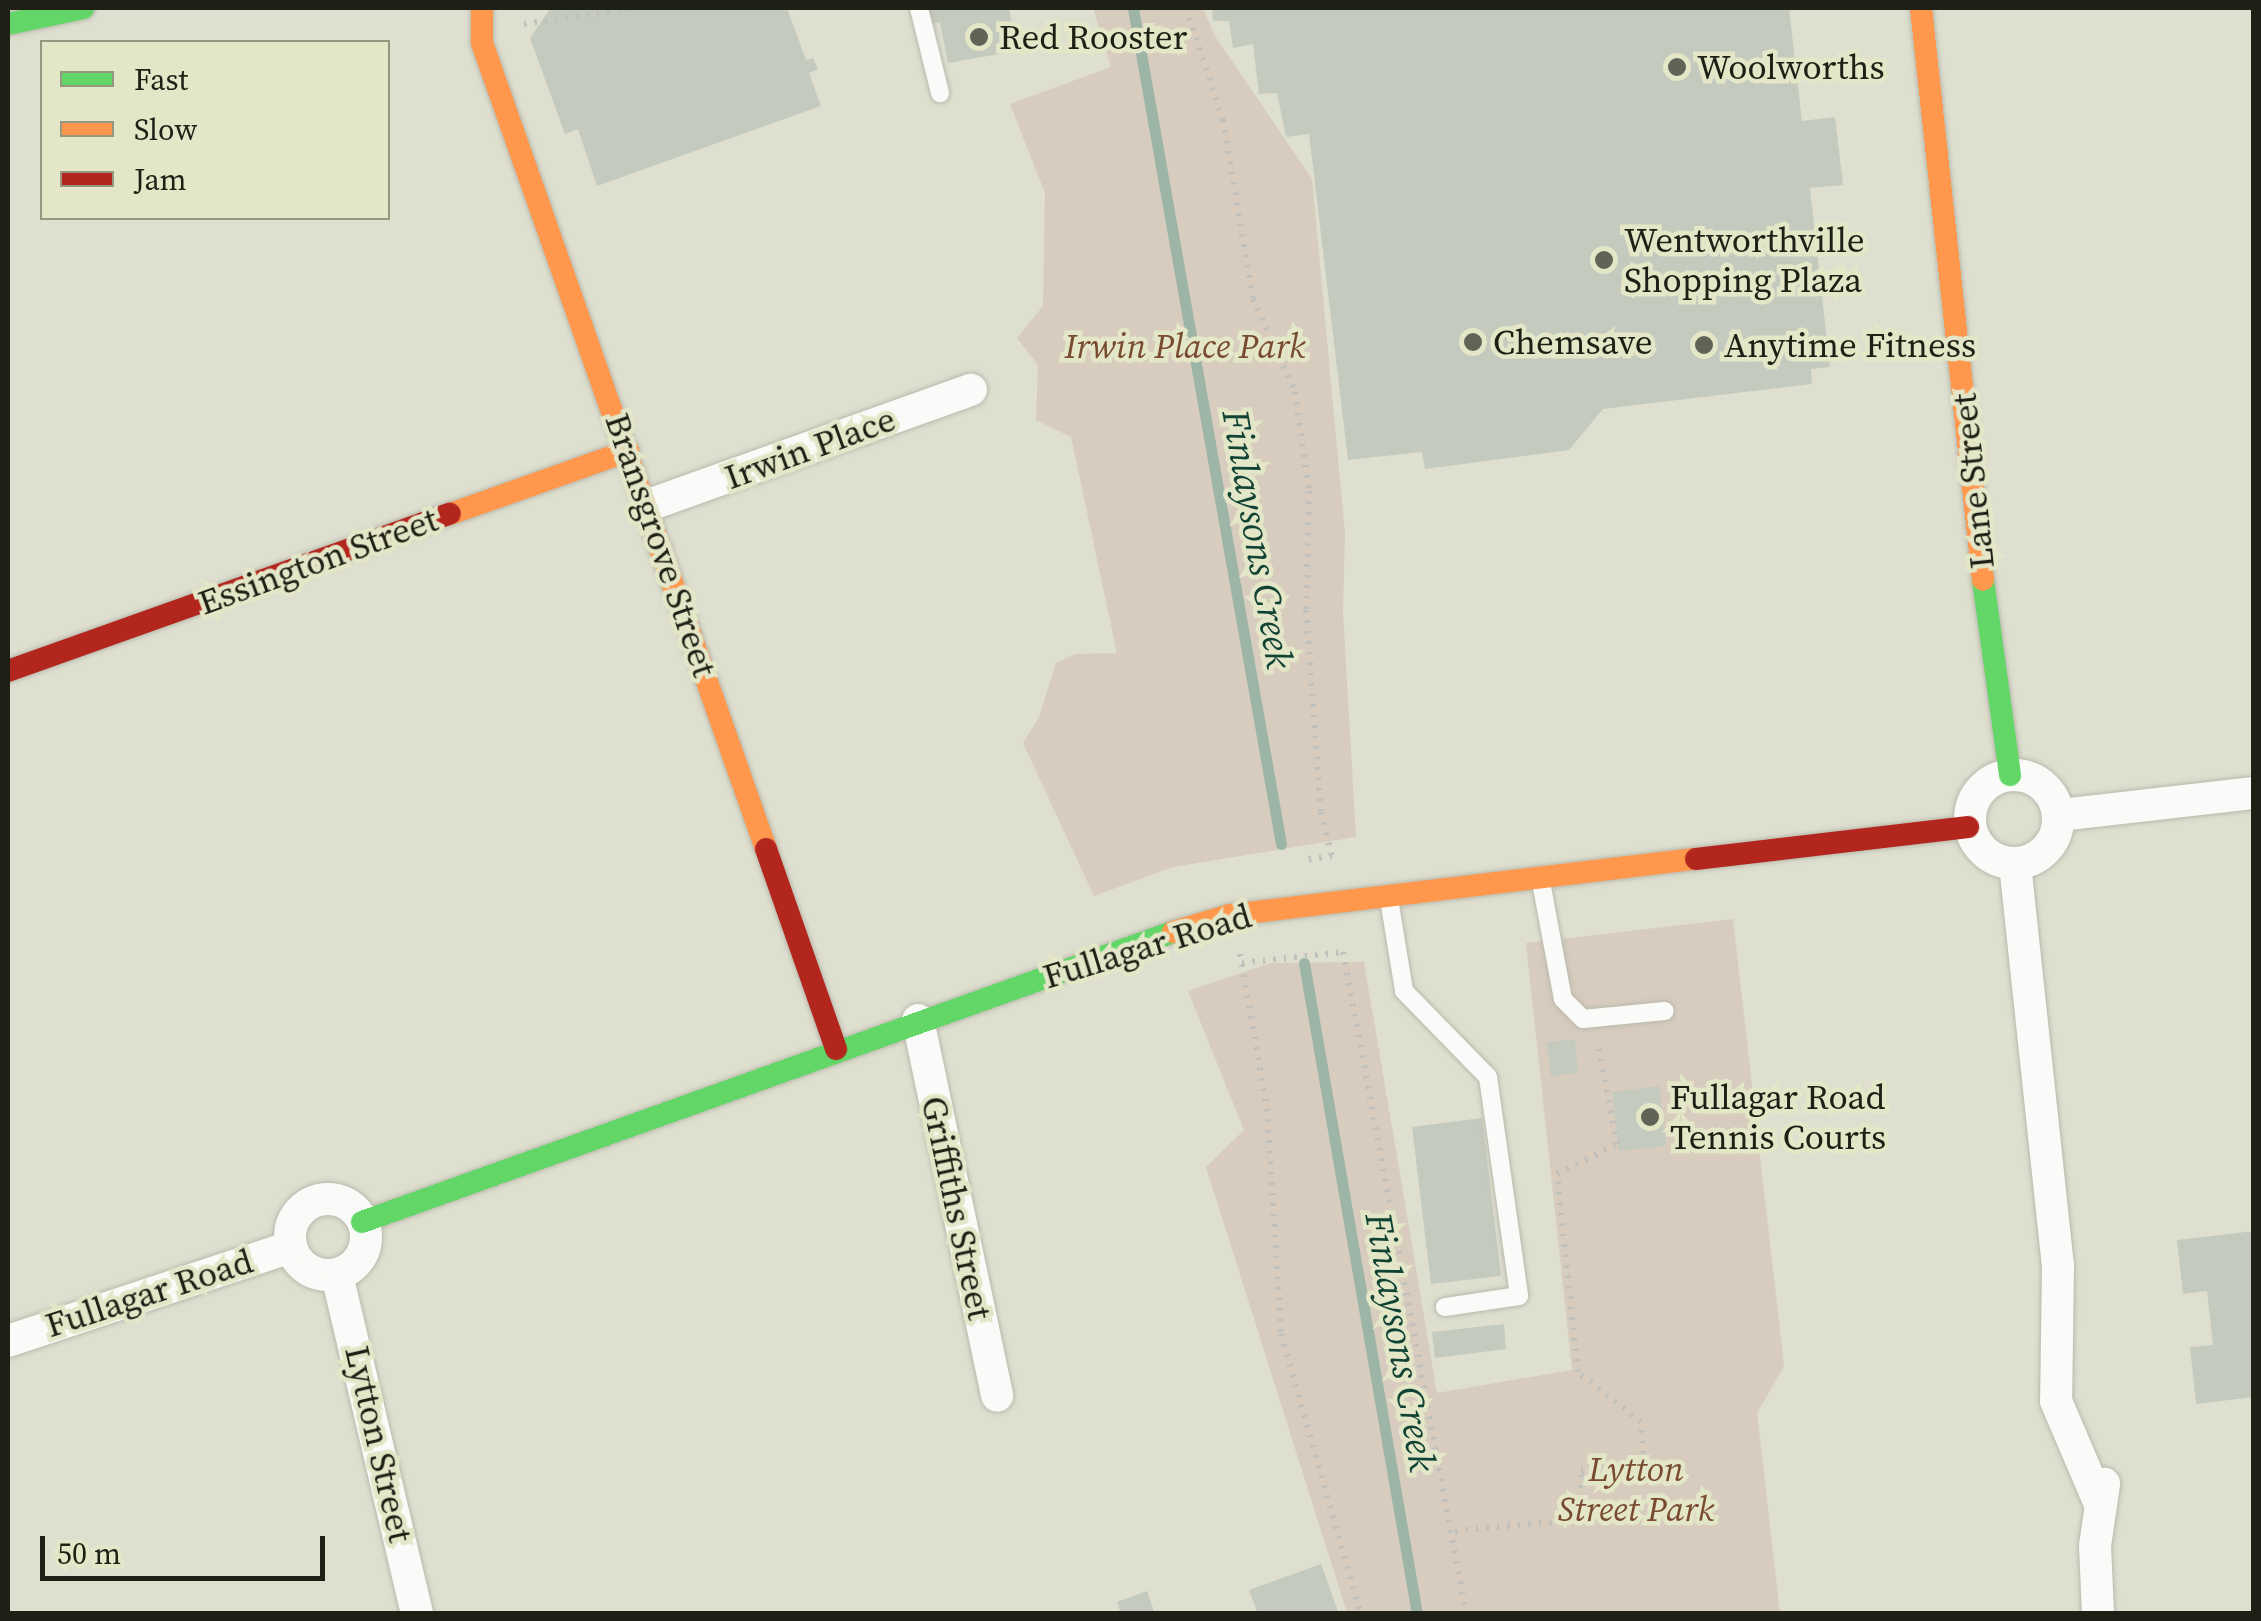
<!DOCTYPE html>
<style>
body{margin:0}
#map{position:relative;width:2261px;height:1621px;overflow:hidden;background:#dedfcf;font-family:"Source Serif 4",serif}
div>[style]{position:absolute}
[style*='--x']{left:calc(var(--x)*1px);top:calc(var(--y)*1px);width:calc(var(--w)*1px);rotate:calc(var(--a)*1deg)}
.green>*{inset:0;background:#d7ccbe}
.stream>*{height:11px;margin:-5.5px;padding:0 5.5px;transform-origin:5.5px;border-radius:5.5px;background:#9cb5a7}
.building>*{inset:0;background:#c5cabe}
.path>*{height:6px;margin-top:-3px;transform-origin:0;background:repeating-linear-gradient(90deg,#c0c0bc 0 2.5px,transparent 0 10.5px)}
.roads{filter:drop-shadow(0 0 2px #b9baad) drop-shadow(0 0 2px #b9baad)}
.lane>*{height:18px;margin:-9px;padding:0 9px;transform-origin:9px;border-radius:9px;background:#fafaf8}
.street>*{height:32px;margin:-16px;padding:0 16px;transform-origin:16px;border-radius:16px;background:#fafaf8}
.street>.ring{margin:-16px;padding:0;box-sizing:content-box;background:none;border:32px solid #fafaf8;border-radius:50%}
.fast>*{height:22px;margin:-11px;padding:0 11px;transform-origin:11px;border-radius:11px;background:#63d668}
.slow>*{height:22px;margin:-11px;padding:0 11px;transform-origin:11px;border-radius:11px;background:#ff974d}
.jam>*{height:22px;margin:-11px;padding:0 11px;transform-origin:11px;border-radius:11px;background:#b3261e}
.dots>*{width:28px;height:28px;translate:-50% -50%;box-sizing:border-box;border:5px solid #e4e6c8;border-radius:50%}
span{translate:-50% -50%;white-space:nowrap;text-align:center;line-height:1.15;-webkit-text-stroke:9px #e4e6c8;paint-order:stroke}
.poi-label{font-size:35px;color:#1f2015}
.left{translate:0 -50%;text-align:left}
.park-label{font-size:35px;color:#784b30;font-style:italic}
.street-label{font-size:35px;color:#1f2015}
.water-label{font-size:38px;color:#114335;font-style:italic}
.frame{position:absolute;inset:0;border:10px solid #1f2015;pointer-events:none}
.legend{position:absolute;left:40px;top:40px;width:350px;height:180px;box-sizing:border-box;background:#e4e6c8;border:2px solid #959780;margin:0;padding:12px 18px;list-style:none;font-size:30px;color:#1f2015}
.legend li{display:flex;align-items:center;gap:20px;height:50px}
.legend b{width:50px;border:2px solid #959780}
.scale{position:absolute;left:40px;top:1536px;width:285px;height:45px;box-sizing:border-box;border:5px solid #1f2015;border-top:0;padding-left:12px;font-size:30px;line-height:35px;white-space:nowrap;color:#1f2015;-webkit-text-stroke:8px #e4e6c8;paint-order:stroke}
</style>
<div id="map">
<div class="green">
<i style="clip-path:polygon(1093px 8px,1203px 8px,1215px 36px,1312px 179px,1345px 533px,1343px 612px,1356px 837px,1173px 867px,1094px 896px,1023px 743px,1039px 717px,1056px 663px,1076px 654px,1117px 653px,1071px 437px,1036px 420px,1038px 365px,1017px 338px,1043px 306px,1045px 193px,1010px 104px,1111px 67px)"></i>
<i style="clip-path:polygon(1733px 919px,1784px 1366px,1757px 1413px,1780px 1613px,1347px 1613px,1206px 1167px,1244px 1130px,1188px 991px,1271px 963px,1364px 962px,1437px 1393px,1572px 1370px,1526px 943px)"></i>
</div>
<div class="stream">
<i style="--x:1133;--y:8;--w:849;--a:79.96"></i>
<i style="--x:1304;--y:963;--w:661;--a:80.15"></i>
</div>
<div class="building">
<i style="clip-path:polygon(560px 8px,787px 8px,806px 60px,813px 58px,818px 69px,809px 73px,821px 106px,597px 186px,578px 129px,565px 134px,530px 38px,550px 9px)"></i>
<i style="clip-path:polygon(912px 8px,1009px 8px,1017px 51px,948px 63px,940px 22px,915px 27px)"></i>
<i style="clip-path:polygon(1212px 8px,1789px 8px,1802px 121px,1835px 117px,1843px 185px,1810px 188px,1830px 367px,1811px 369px,1812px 384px,1603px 409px,1569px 450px,1425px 469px,1422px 452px,1348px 460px,1309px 134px,1286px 137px,1277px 93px,1259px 94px,1253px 44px,1233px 48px,1229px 21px,1213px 21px)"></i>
<i style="clip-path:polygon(1575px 1039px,1578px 1073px,1551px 1076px,1547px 1042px)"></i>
<i style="clip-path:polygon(1659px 1086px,1666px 1146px,1619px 1151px,1612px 1092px)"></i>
<i style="clip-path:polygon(1482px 1118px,1501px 1276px,1431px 1284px,1412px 1127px)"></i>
<i style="clip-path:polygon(2254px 1231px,2254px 1397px,2196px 1404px,2190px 1347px,2213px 1345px,2207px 1291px,2183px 1294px,2177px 1240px)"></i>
<i style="clip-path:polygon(1504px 1324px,1506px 1349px,1435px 1358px,1432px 1332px)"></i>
<i style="clip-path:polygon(1321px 1564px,1339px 1614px,1258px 1614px,1249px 1590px)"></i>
<i style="clip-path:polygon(1147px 1591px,1155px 1614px,1121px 1614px,1117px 1602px)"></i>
</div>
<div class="path">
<i style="--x:1186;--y:8;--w:118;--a:71.7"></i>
<i style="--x:1223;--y:120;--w:181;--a:80.5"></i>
<i style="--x:1253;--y:299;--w:102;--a:65.7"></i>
<i style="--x:1295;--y:392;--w:100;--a:82"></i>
<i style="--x:1309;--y:491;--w:119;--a:91.4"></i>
<i style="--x:1306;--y:610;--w:203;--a:85.8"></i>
<i style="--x:1321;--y:812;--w:45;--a:76"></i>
<i style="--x:1332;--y:856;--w:29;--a:172"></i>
<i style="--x:524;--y:24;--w:114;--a:-8.1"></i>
<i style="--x:1240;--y:954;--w:157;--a:80.1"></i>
<i style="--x:1267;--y:1109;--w:225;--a:86.4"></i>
<i style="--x:1281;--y:1334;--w:291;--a:74.1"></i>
<i style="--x:1242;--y:963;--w:102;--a:-6.2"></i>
<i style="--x:1343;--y:952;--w:673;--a:79.47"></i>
<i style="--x:1455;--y:1531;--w:129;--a:-5.4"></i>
<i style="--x:1583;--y:1519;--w:48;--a:-92.4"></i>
<i style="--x:1581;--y:1471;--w:63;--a:-6.3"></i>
<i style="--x:1644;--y:1464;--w:42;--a:-94.1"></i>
<i style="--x:1641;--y:1422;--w:80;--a:-141.6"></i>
<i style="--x:1578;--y:1372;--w:199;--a:-96.1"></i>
<i style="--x:1557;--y:1174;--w:67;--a:-26.6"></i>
<i style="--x:1617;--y:1144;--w:102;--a:-100.8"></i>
</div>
<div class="roads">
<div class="lane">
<i style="--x:919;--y:8;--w:88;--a:76.1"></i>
<i style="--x:1541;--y:882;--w:119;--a:79.4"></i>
<i style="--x:1563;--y:999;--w:28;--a:45"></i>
<i style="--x:1583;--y:1019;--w:82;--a:-5.6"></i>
<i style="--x:1389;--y:899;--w:93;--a:80.7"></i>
<i style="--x:1404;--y:991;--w:120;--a:45.7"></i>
<i style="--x:1488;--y:1077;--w:221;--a:81.9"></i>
<i style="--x:1519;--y:1296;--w:75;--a:171.5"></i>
</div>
<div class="street">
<i style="--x:649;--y:505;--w:342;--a:-19.7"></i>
<i class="ring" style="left:1970px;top:775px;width:56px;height:56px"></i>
<i style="--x:2060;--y:815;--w:195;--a:-6.5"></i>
<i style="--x:2015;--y:864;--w:404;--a:83.9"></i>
<i style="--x:2058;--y:1266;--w:135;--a:90.8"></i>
<i style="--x:2056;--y:1401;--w:110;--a:66.9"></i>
<i style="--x:918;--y:1020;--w:384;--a:78.1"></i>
<i class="ring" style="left:290px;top:1199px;width:44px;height:44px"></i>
<i style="--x:337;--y:1275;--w:348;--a:76.7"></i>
<i style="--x:8;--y:1341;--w:297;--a:-18.4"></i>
<i style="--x:2098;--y:1614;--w:68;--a:-92.5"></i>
<i style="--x:2095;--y:1546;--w:63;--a:-81.7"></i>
</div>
<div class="fast">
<i style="--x:8;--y:24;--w:77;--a:-12"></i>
<i style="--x:1983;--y:580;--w:197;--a:82.1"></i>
<i style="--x:362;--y:1222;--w:861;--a:-19.68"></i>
</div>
<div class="slow">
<i style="--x:482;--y:8;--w:35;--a:90"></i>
<i style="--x:1921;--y:8;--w:575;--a:83.81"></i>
<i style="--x:482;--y:43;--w:855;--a:70.59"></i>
<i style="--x:450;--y:514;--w:189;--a:-19.5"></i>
<i style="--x:1173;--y:932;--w:59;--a:-16.6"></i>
<i style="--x:1230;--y:915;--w:469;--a:-6.9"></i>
</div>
<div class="jam">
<i style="--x:8;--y:671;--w:469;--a:-19.6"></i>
<i style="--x:766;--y:849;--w:212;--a:70.7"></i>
<i style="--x:1696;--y:859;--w:274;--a:-6.7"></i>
</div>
</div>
<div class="dots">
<i style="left:979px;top:37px;background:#626356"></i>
<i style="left:1677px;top:67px;background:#626356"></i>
<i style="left:1604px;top:260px;background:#626356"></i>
<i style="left:1473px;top:342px;background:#626356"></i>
<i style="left:1704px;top:345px;background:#626356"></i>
<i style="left:1650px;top:1117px;background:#626356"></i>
</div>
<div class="poi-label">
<span class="left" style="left:999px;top:37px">Red Rooster</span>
<span class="left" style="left:1697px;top:67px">Woolworths</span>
<span class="left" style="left:1624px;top:260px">Wentworthville<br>Shopping Plaza</span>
<span class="left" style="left:1493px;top:342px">Chemsave</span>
<span class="left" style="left:1724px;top:345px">Anytime Fitness</span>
<span class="left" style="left:1670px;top:1117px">Fullagar Road<br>Tennis Courts</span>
</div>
<div class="park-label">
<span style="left:1185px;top:346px">Irwin Place Park</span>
<span style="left:1636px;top:1489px">Lytton<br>Street Park</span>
</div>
<div class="street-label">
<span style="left:810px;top:448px;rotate:-20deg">Irwin Place</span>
<span style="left:1973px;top:481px;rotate:-96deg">Lane Street</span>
<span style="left:661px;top:545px;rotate:71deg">Bransgrove Street</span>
<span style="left:318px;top:561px;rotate:-20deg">Essington Street</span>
<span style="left:1147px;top:946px;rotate:-17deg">Fullagar Road</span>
<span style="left:957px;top:1208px;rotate:78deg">Griffiths Street</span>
<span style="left:149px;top:1293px;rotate:-18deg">Fullagar Road</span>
<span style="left:379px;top:1444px;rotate:77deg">Lytton Street</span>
</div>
<div class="water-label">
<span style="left:1257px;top:539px;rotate:80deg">Finlaysons Creek</span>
<span style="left:1400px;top:1342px;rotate:80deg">Finlaysons Creek</span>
</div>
<div class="frame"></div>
<ul class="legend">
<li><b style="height:12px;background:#63d668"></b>Fast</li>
<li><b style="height:12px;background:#ff974d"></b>Slow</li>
<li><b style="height:12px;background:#b3261e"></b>Jam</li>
</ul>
<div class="scale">50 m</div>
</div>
